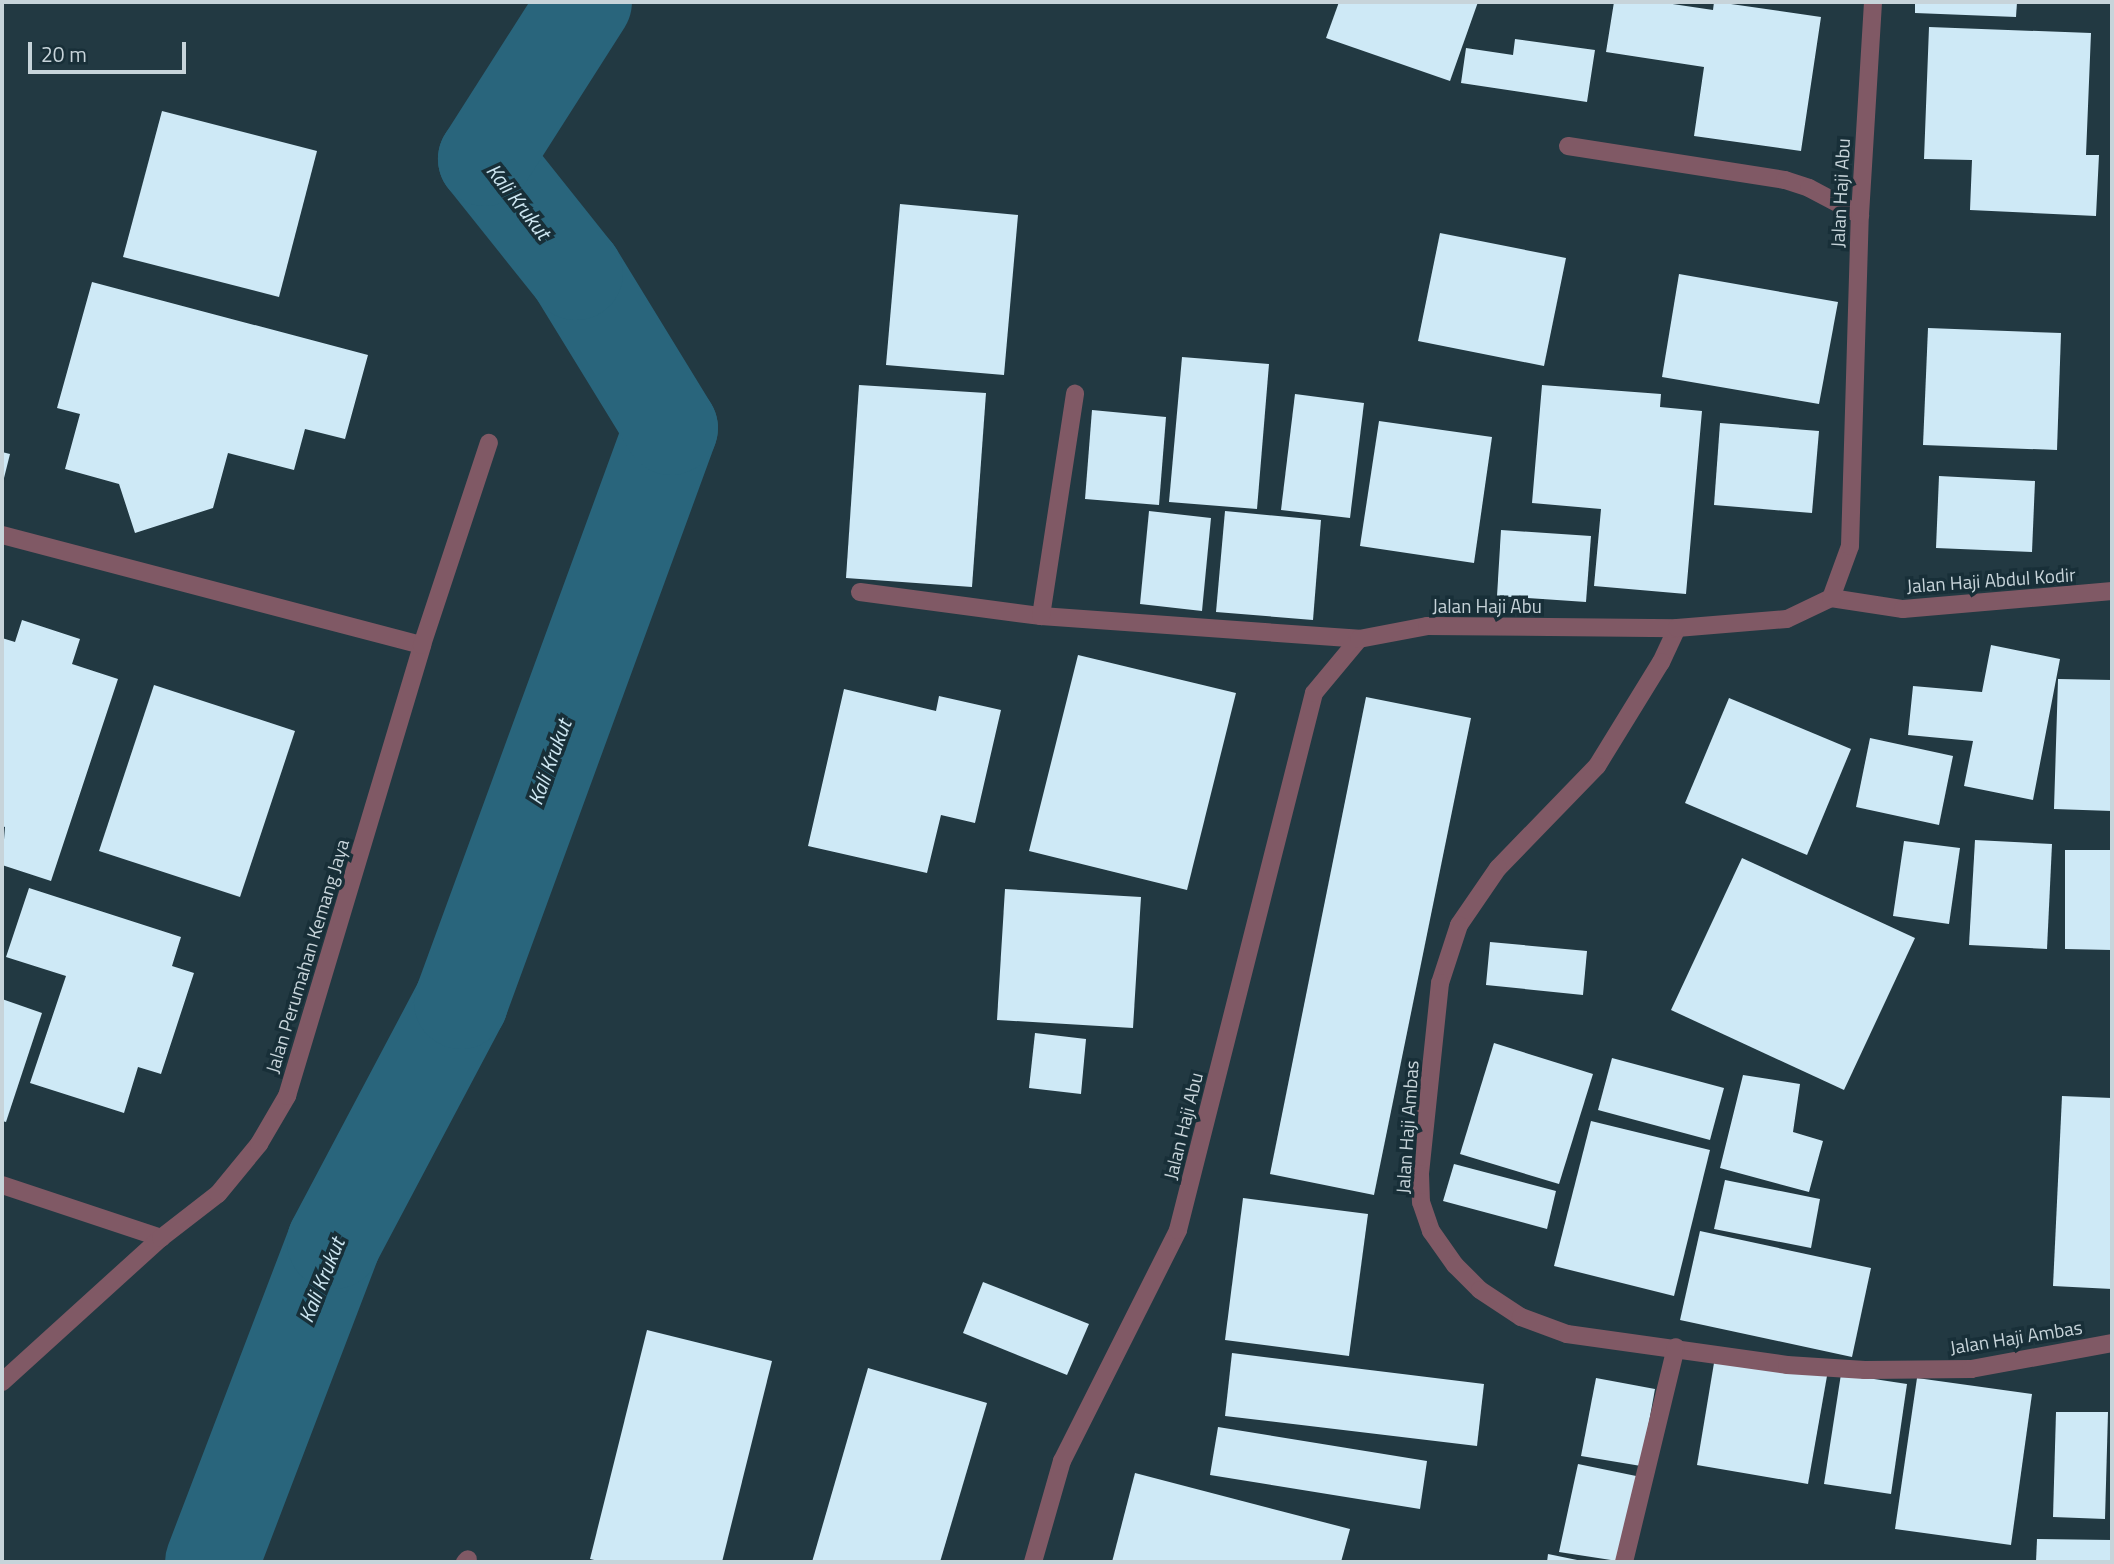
<!DOCTYPE html>
<style>
body{margin:0}
#map{position:relative;width:2114px;height:1564px;overflow:hidden;background:#223942;font-family:"Titillium Web",sans-serif}
div>[style]{position:absolute}
[style*='--x']{left:calc(var(--x)*1px);top:calc(var(--y)*1px);width:calc(var(--w)*1px);rotate:calc(var(--a)*1deg)}
.river>*{height:94px;margin:-47px;padding:0 47px;transform-origin:47px;border-radius:47px;background:#29657c}
.building>*{inset:0;background:#cee9f6}
.lane>*{height:18px;margin:-9px;padding:0 9px;transform-origin:9px;border-radius:9px;background:#805965}
.street>*{height:18px;margin:-9px;padding:0 9px;transform-origin:9px;border-radius:9px;background:#805965}
span{translate:-50% -50%;white-space:nowrap;text-align:center;line-height:1.15;-webkit-text-stroke:7px #182f38;paint-order:stroke}
.street-label{font-size:19px;color:#c7d4da}
.water-label{font-size:21px;color:#cee7f2;font-style:italic}
.frame{position:absolute;inset:0;border:4px solid #c7d4da;pointer-events:none}
.scale{position:absolute;left:28px;top:42px;width:158px;height:32px;box-sizing:border-box;border:4px solid #c7d4da;border-top:0;padding-left:9px;font-size:21px;line-height:24px;white-space:nowrap;color:#c7d4da;-webkit-text-stroke:5px #182f38;paint-order:stroke}
</style>
<div id="map">
<div class="river">
<i style="--x:212;--y:1562;--w:342;--a:-69.1"></i>
<i style="--x:334;--y:1242;--w:272;--a:-62.1"></i>
<i style="--x:461;--y:1002;--w:611;--a:-69.9"></i>
<i style="--x:671;--y:428;--w:182;--a:-121.5"></i>
<i style="--x:576;--y:273;--w:146;--a:-128.6"></i>
<i style="--x:485;--y:159;--w:186;--a:-57.5"></i>
</div>
<div class="building">
<i style="clip-path:polygon(1339px 2px,1478px 2px,1450px 81px,1326px 38px)"></i>
<i style="clip-path:polygon(1614px 2px,1659px 2px,1713px 10px,1714px 2px,1717px 2px,1821px 17px,1801px 151px,1694px 136px,1704px 67px,1606px 52px)"></i>
<i style="clip-path:polygon(1915px 2px,2017px 2px,2016px 17px,1915px 13px)"></i>
<i style="clip-path:polygon(1929px 27px,2091px 33px,2086px 155px,2099px 155px,2096px 216px,1970px 210px,1972px 160px,1924px 159px)"></i>
<i style="clip-path:polygon(1515px 39px,1595px 50px,1587px 102px,1461px 83px,1466px 48px,1513px 55px)"></i>
<i style="clip-path:polygon(162px 111px,317px 151px,279px 297px,123px 257px)"></i>
<i style="clip-path:polygon(900px 204px,1018px 215px,1004px 375px,886px 365px)"></i>
<i style="clip-path:polygon(1440px 233px,1566px 258px,1544px 366px,1418px 341px)"></i>
<i style="clip-path:polygon(1679px 274px,1838px 302px,1819px 404px,1662px 377px)"></i>
<i style="clip-path:polygon(92px 282px,368px 355px,345px 439px,305px 429px,294px 470px,228px 453px,213px 508px,135px 533px,119px 484px,65px 469px,80px 414px,57px 408px)"></i>
<i style="clip-path:polygon(1928px 328px,2061px 333px,2057px 450px,1923px 445px)"></i>
<i style="clip-path:polygon(1182px 357px,1269px 364px,1257px 509px,1169px 502px)"></i>
<i style="clip-path:polygon(859px 385px,986px 393px,972px 587px,846px 578px)"></i>
<i style="clip-path:polygon(1542px 385px,1661px 394px,1660px 407px,1702px 411px,1686px 594px,1594px 586px,1601px 509px,1532px 503px)"></i>
<i style="clip-path:polygon(1295px 394px,1364px 403px,1350px 518px,1281px 510px)"></i>
<i style="clip-path:polygon(1092px 410px,1166px 417px,1159px 505px,1085px 499px)"></i>
<i style="clip-path:polygon(1379px 421px,1492px 437px,1474px 563px,1360px 546px)"></i>
<i style="clip-path:polygon(1720px 423px,1819px 431px,1812px 513px,1714px 505px)"></i>
<i style="clip-path:polygon(2px 452px,10px 454px,3px 482px,2px 482px)"></i>
<i style="clip-path:polygon(1939px 476px,2035px 481px,2032px 552px,1936px 548px)"></i>
<i style="clip-path:polygon(1149px 511px,1211px 518px,1202px 611px,1140px 604px)"></i>
<i style="clip-path:polygon(1225px 511px,1321px 520px,1313px 620px,1216px 612px)"></i>
<i style="clip-path:polygon(1501px 530px,1591px 536px,1586px 602px,1497px 596px)"></i>
<i style="clip-path:polygon(22px 620px,80px 639px,72px 664px,118px 679px,51px 881px,2px 865px,5px 827px,2px 826px,2px 638px,15px 642px)"></i>
<i style="clip-path:polygon(1991px 645px,2060px 659px,2033px 800px,1964px 786px,1973px 741px,1908px 735px,1913px 686px,1982px 692px)"></i>
<i style="clip-path:polygon(1078px 655px,1236px 693px,1187px 890px,1029px 851px)"></i>
<i style="clip-path:polygon(2058px 679px,2112px 680px,2112px 811px,2054px 809px)"></i>
<i style="clip-path:polygon(154px 685px,295px 731px,240px 897px,99px 851px)"></i>
<i style="clip-path:polygon(844px 689px,936px 711px,939px 696px,1001px 710px,975px 823px,941px 815px,927px 873px,808px 846px)"></i>
<i style="clip-path:polygon(1366px 697px,1471px 718px,1374px 1195px,1270px 1174px)"></i>
<i style="clip-path:polygon(1729px 698px,1851px 749px,1807px 855px,1685px 803px)"></i>
<i style="clip-path:polygon(1870px 738px,1953px 756px,1939px 825px,1856px 807px)"></i>
<i style="clip-path:polygon(1975px 840px,2052px 844px,2047px 949px,1969px 945px)"></i>
<i style="clip-path:polygon(1904px 841px,1960px 848px,1949px 924px,1893px 916px)"></i>
<i style="clip-path:polygon(2065px 850px,2112px 850px,2112px 950px,2065px 949px)"></i>
<i style="clip-path:polygon(1742px 858px,1915px 938px,1844px 1090px,1671px 1010px)"></i>
<i style="clip-path:polygon(29px 888px,181px 937px,172px 966px,194px 973px,161px 1074px,138px 1067px,124px 1113px,30px 1083px,66px 976px,6px 957px)"></i>
<i style="clip-path:polygon(1005px 889px,1141px 897px,1133px 1028px,997px 1020px)"></i>
<i style="clip-path:polygon(1490px 942px,1587px 951px,1583px 995px,1486px 985px)"></i>
<i style="clip-path:polygon(2px 999px,42px 1013px,6px 1122px,2px 1121px)"></i>
<i style="clip-path:polygon(1035px 1033px,1086px 1039px,1081px 1094px,1029px 1088px)"></i>
<i style="clip-path:polygon(1494px 1043px,1593px 1074px,1559px 1184px,1460px 1154px)"></i>
<i style="clip-path:polygon(1612px 1058px,1724px 1088px,1710px 1140px,1598px 1110px)"></i>
<i style="clip-path:polygon(1743px 1075px,1800px 1084px,1793px 1132px,1823px 1141px,1809px 1192px,1720px 1168px)"></i>
<i style="clip-path:polygon(2062px 1096px,2112px 1098px,2112px 1289px,2053px 1286px)"></i>
<i style="clip-path:polygon(1591px 1121px,1710px 1150px,1674px 1296px,1554px 1266px)"></i>
<i style="clip-path:polygon(1454px 1164px,1556px 1191px,1547px 1229px,1443px 1201px)"></i>
<i style="clip-path:polygon(1725px 1180px,1820px 1199px,1811px 1248px,1714px 1229px)"></i>
<i style="clip-path:polygon(1243px 1198px,1368px 1214px,1349px 1356px,1225px 1340px)"></i>
<i style="clip-path:polygon(1700px 1231px,1871px 1268px,1852px 1357px,1680px 1320px)"></i>
<i style="clip-path:polygon(983px 1282px,1089px 1324px,1067px 1375px,963px 1333px)"></i>
<i style="clip-path:polygon(647px 1330px,772px 1361px,722px 1562px,603px 1562px,590px 1559px)"></i>
<i style="clip-path:polygon(1232px 1353px,1484px 1384px,1477px 1446px,1225px 1416px)"></i>
<i style="clip-path:polygon(1715px 1357px,1827px 1376px,1808px 1484px,1697px 1465px)"></i>
<i style="clip-path:polygon(868px 1368px,987px 1403px,940px 1562px,812px 1562px)"></i>
<i style="clip-path:polygon(1841px 1374px,1907px 1384px,1891px 1494px,1824px 1484px)"></i>
<i style="clip-path:polygon(1596px 1378px,1655px 1389px,1641px 1466px,1581px 1456px)"></i>
<i style="clip-path:polygon(1917px 1378px,2032px 1394px,2011px 1545px,1895px 1529px)"></i>
<i style="clip-path:polygon(2056px 1412px,2108px 1412px,2105px 1519px,2053px 1517px)"></i>
<i style="clip-path:polygon(1218px 1427px,1427px 1461px,1420px 1509px,1210px 1475px)"></i>
<i style="clip-path:polygon(1578px 1464px,1641px 1477px,1624px 1562px,1559px 1552px)"></i>
<i style="clip-path:polygon(1135px 1473px,1350px 1529px,1341px 1562px,1112px 1562px)"></i>
<i style="clip-path:polygon(2037px 1539px,2112px 1540px,2112px 1562px,2036px 1562px)"></i>
<i style="clip-path:polygon(1548px 1554px,1582px 1561px,1582px 1562px,1547px 1562px)"></i>
</div>
<div class="lane">
<i style="--x:465;--y:1562;--w:4;--a:-45"></i>
</div>
<div class="street">
<i style="--x:1568;--y:146;--w:220;--a:8.9"></i>
<i style="--x:1785;--y:180;--w:25;--a:18"></i>
<i style="--x:1809;--y:188;--w:58;--a:27.9"></i>
<i style="--x:2;--y:535;--w:434;--a:14.7"></i>
<i style="--x:860;--y:592;--w:183;--a:7.6"></i>
<i style="--x:1041;--y:616;--w:319;--a:4.1"></i>
<i style="--x:1831;--y:598;--w:73;--a:8.7"></i>
<i style="--x:1903;--y:609;--w:210;--a:-4.9"></i>
<i style="--x:1041;--y:616;--w:225;--a:-81.3"></i>
<i style="--x:1677;--y:628;--w:38;--a:115"></i>
<i style="--x:1661;--y:662;--w:122;--a:121.6"></i>
<i style="--x:1597;--y:766;--w:142;--a:134.1"></i>
<i style="--x:1498;--y:868;--w:69;--a:124.4"></i>
<i style="--x:1459;--y:925;--w:61;--a:108.1"></i>
<i style="--x:1440;--y:983;--w:192;--a:96"></i>
<i style="--x:1420;--y:1174;--w:28;--a:88"></i>
<i style="--x:1421;--y:1202;--w:31;--a:71"></i>
<i style="--x:1431;--y:1231;--w:42;--a:54.8"></i>
<i style="--x:1455;--y:1265;--w:35;--a:45"></i>
<i style="--x:1480;--y:1290;--w:49;--a:33.4"></i>
<i style="--x:1521;--y:1317;--w:49;--a:20.3"></i>
<i style="--x:1567;--y:1334;--w:222;--a:8"></i>
<i style="--x:1787;--y:1365;--w:78;--a:3.7"></i>
<i style="--x:1865;--y:1370;--w:106;--a:-0.5"></i>
<i style="--x:1971;--y:1369;--w:143;--a:-10.4"></i>
<i style="--x:2;--y:1185;--w:168;--a:18.4"></i>
<i style="--x:2;--y:1382;--w:215;--a:-42.2"></i>
<i style="--x:161;--y:1238;--w:72;--a:-37.7"></i>
<i style="--x:218;--y:1194;--w:65;--a:-50.6"></i>
<i style="--x:259;--y:1144;--w:56;--a:-59.7"></i>
<i style="--x:287;--y:1096;--w:471;--a:-73.3"></i>
<i style="--x:422;--y:645;--w:213;--a:-71.7"></i>
<i style="--x:1033;--y:1562;--w:105;--a:-74"></i>
<i style="--x:1062;--y:1461;--w:258;--a:-63.3"></i>
<i style="--x:1178;--y:1230;--w:554;--a:-75.79"></i>
<i style="--x:1314;--y:693;--w:70;--a:-50.2"></i>
<i style="--x:1359;--y:639;--w:69;--a:-10.8"></i>
<i style="--x:1427;--y:626;--w:250;--a:0.5"></i>
<i style="--x:1677;--y:628;--w:110;--a:-4.7"></i>
<i style="--x:1787;--y:619;--w:49;--a:-25.5"></i>
<i style="--x:1831;--y:598;--w:55;--a:-69.9"></i>
<i style="--x:1850;--y:546;--w:331;--a:-88.3"></i>
<i style="--x:1860;--y:215;--w:213;--a:-86.5"></i>
<i style="--x:1624;--y:1562;--w:221;--a:-76.4"></i>
</div>
<div class="street-label">
<span style="left:1840px;top:193px;rotate:-87deg">Jalan Haji Abu</span>
<span style="left:1991px;top:580px;rotate:-4deg">Jalan Haji Abdul Kodir</span>
<span style="left:1487px;top:606px">Jalan Haji Abu</span>
<span style="left:307px;top:956px;rotate:-73deg">Jalan Perumahan Kemang Jaya</span>
<span style="left:1183px;top:1126px;rotate:-76deg">Jalan Haji Abu</span>
<span style="left:1407px;top:1127px;rotate:-86deg">Jalan Haji Ambas</span>
<span style="left:2016px;top:1337px;rotate:-9deg">Jalan Haji Ambas</span>
</div>
<div class="water-label">
<span style="left:519px;top:201px;rotate:52deg">Kali Krukut</span>
<span style="left:549px;top:762px;rotate:-70deg">Kali Krukut</span>
<span style="left:321px;top:1280px;rotate:-68deg">Kali Krukut</span>
</div>
<div class="frame"></div>
<div class="scale">20 m</div>
</div>
